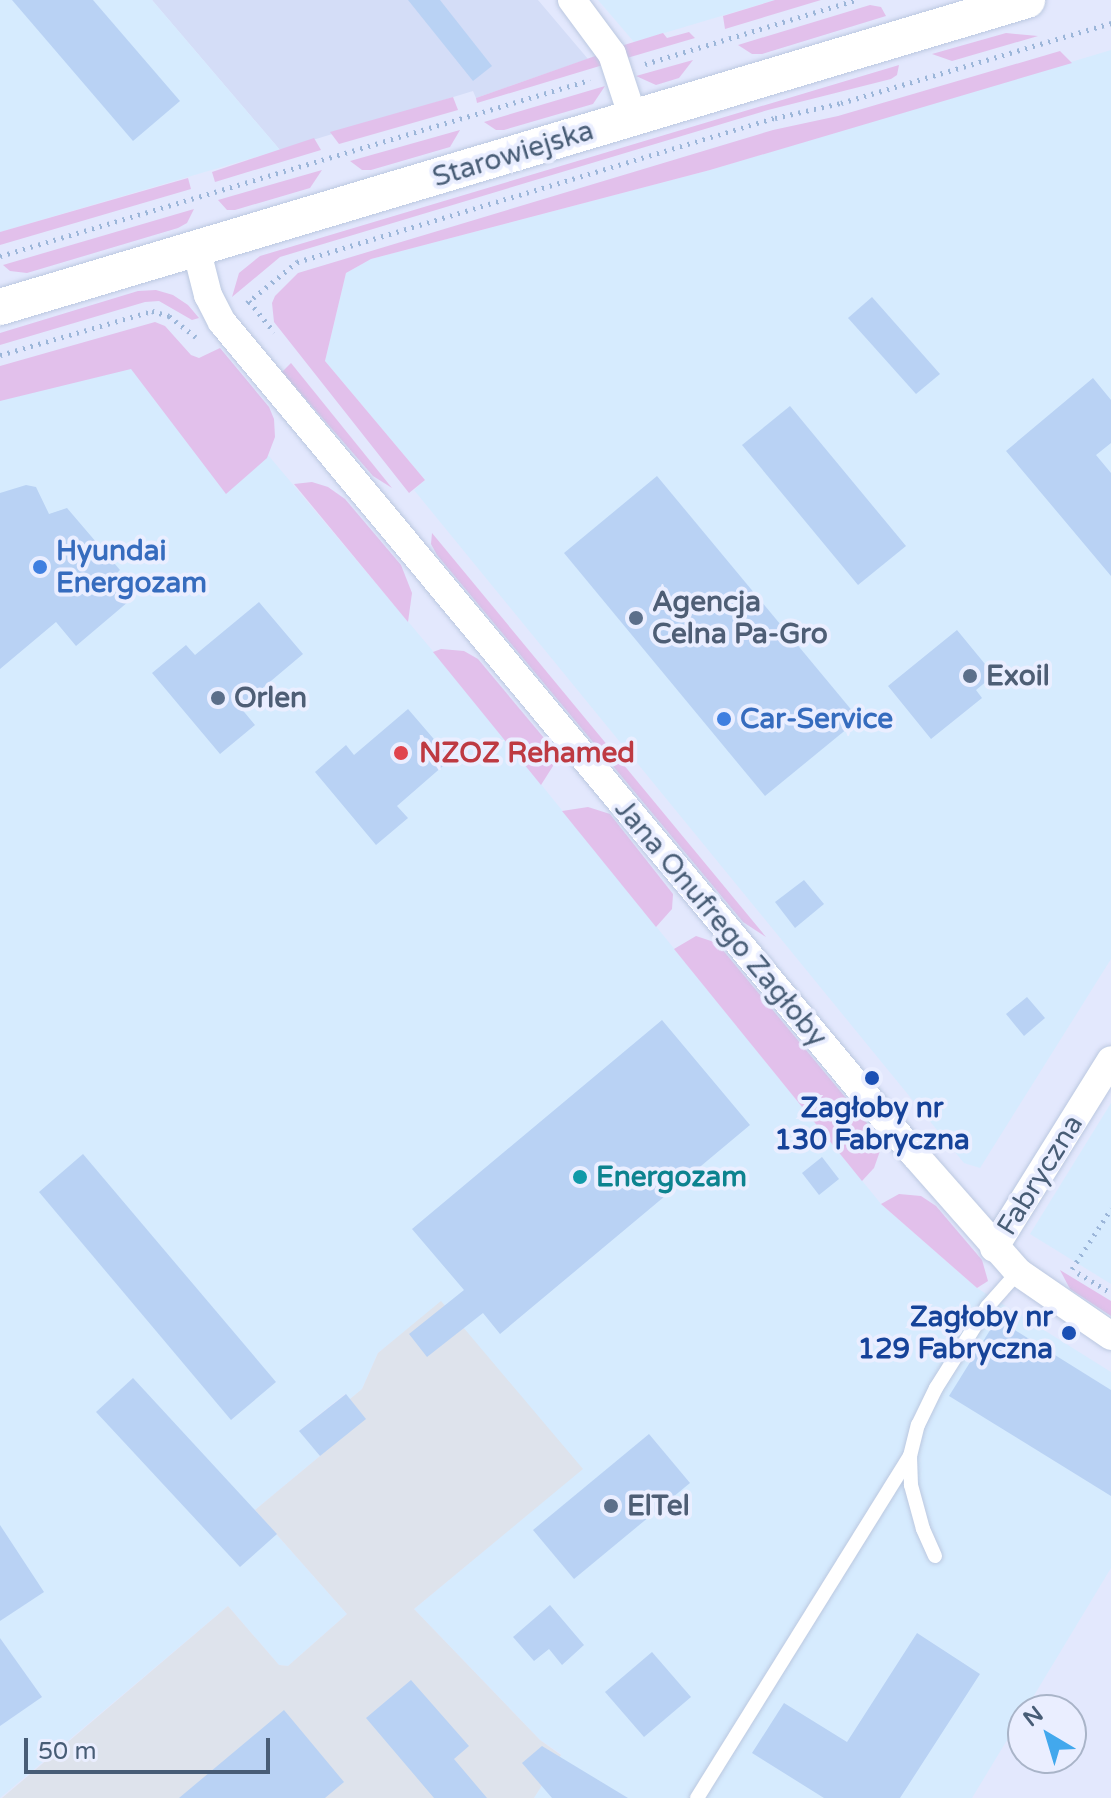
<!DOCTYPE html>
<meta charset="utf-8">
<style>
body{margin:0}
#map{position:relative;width:1111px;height:1798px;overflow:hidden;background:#e3e8fd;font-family:"Varela Round",sans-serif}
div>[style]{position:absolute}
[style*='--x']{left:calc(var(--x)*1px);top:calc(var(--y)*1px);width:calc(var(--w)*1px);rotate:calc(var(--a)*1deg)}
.residential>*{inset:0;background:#d4ddf7}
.commercial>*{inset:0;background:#d6ebfe}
.industrial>*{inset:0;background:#dee3ec}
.green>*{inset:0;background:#e2c0eb}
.building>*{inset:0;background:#b9d2f4}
.path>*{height:5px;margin-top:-2.5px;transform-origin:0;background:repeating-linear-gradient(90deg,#9cb6d9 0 2px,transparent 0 8px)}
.roads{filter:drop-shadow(0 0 2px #bbc8e0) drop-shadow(0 0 2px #bbc8e0)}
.service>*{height:14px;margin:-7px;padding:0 7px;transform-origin:7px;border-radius:7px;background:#fff}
.minor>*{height:28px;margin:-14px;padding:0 14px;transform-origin:14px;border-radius:14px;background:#fff}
.tertiary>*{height:36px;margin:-18px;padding:0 18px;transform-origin:18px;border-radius:18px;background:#fff}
.dots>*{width:22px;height:22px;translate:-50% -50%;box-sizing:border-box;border:4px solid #eaeeff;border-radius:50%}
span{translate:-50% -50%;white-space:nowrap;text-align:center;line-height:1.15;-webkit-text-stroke:8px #eaeeff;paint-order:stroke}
.street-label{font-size:28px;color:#485d76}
.shop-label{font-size:28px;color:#366cbe;font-weight:700}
.left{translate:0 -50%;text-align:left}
.service-label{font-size:28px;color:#4e5e75;font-weight:700}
.health-label{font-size:28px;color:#be3a42;font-weight:700}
.transit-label{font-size:28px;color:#164399;font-weight:700}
.right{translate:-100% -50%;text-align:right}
.culture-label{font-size:28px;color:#0d838f;font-weight:700}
.north{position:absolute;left:1007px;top:1694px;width:80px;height:80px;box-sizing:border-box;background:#eaeeff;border:2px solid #a9b4c8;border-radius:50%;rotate:322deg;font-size:22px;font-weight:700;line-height:32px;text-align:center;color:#485d76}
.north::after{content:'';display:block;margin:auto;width:28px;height:36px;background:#42a8ed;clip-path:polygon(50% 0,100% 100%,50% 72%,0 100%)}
.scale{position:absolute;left:24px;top:1738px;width:246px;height:36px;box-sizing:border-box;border:4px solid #485d76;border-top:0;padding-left:10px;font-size:24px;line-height:28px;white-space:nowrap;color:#485d76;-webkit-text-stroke:6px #eaeeff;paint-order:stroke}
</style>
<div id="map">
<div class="residential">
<i style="clip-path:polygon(152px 0,538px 0,588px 59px,476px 98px,473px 91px,280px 150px)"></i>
</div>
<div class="commercial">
<i style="clip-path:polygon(0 0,152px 0,280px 150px,0 232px)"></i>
<i style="clip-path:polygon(598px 0,775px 0,634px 42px)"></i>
<i style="clip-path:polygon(1111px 50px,1111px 959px,980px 1168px,964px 1163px,414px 490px,425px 480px,325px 361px,346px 273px,371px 259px,710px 170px)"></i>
<i style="clip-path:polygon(168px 336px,437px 656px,881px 1204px,977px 1288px,1111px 1372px,1111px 1568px,972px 1798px,534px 1798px,561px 1754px,540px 1740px,414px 1609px,582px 1469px,441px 1302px,378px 1353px,362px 1389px,350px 1399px,345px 1394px,300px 1430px,320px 1456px,255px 1510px,347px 1614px,288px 1666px,279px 1665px,228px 1606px,0 1798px,0 386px)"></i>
<i style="clip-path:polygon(1111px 1103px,1111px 1284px,1030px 1234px)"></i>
</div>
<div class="industrial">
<i style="clip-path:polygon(441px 1301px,583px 1469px,414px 1609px,540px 1740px,561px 1755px,534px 1798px,2px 1798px,228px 1606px,279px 1665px,288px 1666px,347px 1614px,255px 1510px,320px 1456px,350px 1399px,362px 1389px,378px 1353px)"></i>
</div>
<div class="green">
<i style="clip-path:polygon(775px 0,821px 0,725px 29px,723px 16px)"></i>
<i style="clip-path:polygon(870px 5px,881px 7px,886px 16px,762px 54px,752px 54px,738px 45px)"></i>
<i style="clip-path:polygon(689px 32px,695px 38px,627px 58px,621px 46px,663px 33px,667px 38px)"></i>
<i style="clip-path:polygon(1006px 33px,1038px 36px,952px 61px,932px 54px)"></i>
<i style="clip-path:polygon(1060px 51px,1072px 63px,710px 170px,371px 259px,346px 273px,325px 361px,425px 480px,409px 493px,274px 322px,272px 303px,275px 296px,298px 273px,773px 130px,838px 116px)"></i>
<i style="clip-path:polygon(598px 55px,603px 65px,477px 103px,476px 98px)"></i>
<i style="clip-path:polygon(693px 60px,679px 78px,656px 85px,636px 76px)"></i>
<i style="clip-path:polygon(899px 65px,897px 75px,891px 79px,768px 110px,280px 257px,232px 297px,239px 273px,260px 256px)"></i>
<i style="clip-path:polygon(605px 86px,593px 104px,504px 130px,496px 130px,484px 122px)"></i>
<i style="clip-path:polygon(453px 97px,458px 110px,339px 144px,330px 132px)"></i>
<i style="clip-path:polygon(460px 130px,450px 147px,371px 170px,362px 170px,350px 161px)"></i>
<i style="clip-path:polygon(314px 138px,321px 150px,215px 182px,212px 172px)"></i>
<i style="clip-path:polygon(322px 170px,310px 188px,235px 210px,227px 210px,218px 200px)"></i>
<i style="clip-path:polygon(188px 178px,191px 189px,0 245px,0 232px)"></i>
<i style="clip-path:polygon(194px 209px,187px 223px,178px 228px,27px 273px,10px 271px,3px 265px)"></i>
<i style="clip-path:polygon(156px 290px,173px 295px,188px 305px,199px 318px,192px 320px,159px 301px,145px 302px,0 345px,0 333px,138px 291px)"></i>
<i style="clip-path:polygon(155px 322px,165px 326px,191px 355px,199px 358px,220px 348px,269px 407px,274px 419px,275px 437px,267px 458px,226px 494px,131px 369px,0 401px,0 366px)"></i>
<i style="clip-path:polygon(291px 363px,392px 488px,373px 476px,282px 372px)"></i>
<i style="clip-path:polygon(312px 482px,328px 487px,345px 499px,401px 565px,412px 593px,408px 622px,294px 484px)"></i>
<i style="clip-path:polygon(432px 533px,766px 937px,743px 922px,437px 555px,431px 544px)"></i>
<i style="clip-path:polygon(441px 649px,464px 651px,478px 659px,549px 744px,553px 766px,541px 785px,433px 652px)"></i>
<i style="clip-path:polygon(588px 807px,610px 814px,673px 894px,672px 909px,656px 927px,562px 811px)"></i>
<i style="clip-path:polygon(696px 936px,717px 943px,871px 1128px,880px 1151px,874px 1168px,862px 1181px,674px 949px)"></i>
<i style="clip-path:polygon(899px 1194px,921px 1196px,936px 1206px,982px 1260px,988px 1281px,977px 1288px,881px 1204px)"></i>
<i style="clip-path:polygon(1060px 1270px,1111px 1301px,1111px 1316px,1070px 1289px)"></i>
</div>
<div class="building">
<i style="clip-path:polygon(12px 0,93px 0,180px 101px,133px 141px)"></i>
<i style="clip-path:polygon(408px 0,440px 0,492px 66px,473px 81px)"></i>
<i style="clip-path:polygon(872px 297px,940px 374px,916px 394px,848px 318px)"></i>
<i style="clip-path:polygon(1093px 378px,1111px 400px,1111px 443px,1096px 455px,1111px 473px,1111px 576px,1006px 451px)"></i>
<i style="clip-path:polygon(790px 406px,906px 546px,858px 585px,742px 445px)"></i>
<i style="clip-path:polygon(657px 476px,859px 719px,765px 796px,564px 553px)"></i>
<i style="clip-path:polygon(26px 485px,36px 487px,49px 514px,67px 508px,120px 570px,116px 574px,135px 596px,76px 646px,56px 622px,0 669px,0 493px)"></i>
<i style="clip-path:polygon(259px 602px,303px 654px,240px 707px,255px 725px,220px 754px,152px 673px,186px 645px,195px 655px)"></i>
<i style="clip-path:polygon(957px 630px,994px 675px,976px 690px,982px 698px,931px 739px,888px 686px)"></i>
<i style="clip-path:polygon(408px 709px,451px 759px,397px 806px,408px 818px,376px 845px,315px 772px,346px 745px,354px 755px)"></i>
<i style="clip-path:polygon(804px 880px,824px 904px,795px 928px,775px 902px)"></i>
<i style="clip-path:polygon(1027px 997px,1045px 1018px,1024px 1036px,1006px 1014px)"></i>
<i style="clip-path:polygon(662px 1020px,750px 1125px,500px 1334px,483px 1313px,427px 1357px,409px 1334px,464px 1290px,412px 1229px)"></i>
<i style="clip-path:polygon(83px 1154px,276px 1382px,231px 1420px,39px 1192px)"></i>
<i style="clip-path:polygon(822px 1157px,839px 1179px,819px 1195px,802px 1173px)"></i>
<i style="clip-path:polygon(997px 1319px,1111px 1390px,1111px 1496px,949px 1396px)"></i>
<i style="clip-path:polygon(133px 1378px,277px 1534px,240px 1567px,96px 1412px)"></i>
<i style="clip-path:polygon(346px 1394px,366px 1419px,320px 1456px,299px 1431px)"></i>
<i style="clip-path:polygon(649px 1434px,690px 1483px,574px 1579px,533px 1530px)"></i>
<i style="clip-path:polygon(0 1525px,44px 1592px,0 1621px)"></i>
<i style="clip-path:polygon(550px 1605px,584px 1645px,562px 1665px,549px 1649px,534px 1661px,513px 1637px)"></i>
<i style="clip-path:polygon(917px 1633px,980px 1674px,900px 1798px,824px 1798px,752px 1753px,784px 1703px,847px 1742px)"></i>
<i style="clip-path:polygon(0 1638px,42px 1697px,0 1726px)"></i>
<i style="clip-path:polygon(652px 1652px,691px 1697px,644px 1737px,605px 1692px)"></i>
<i style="clip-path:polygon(411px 1680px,469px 1746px,454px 1759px,487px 1798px,434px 1798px,366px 1718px)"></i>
<i style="clip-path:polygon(284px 1710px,344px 1782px,325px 1798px,179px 1798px)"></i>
<i style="clip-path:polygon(542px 1746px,628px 1798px,552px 1798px,522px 1763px)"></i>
</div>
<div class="path">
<i style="--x:645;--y:64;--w:220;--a:-16.9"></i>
<i style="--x:0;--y:256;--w:616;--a:-16.61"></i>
<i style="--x:249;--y:301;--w:40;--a:51"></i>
<i style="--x:247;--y:303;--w:65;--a:-39.4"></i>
<i style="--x:297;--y:262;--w:499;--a:-16.8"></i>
<i style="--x:775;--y:118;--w:68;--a:-12.8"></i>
<i style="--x:841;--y:103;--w:282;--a:-16.5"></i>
<i style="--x:0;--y:355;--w:158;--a:-16.1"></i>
<i style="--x:152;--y:311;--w:18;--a:16"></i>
<i style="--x:169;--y:316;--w:34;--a:38"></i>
<i style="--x:1072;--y:1269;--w:72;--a:-57"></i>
<i style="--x:1078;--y:1273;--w:39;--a:31"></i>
</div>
<div class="roads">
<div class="service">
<i style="--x:935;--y:1556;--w:30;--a:-114"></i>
<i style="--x:923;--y:1529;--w:46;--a:-105.3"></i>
<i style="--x:911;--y:1485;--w:29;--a:-92"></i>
<i style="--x:910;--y:1456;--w:32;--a:-76"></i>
<i style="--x:918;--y:1425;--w:41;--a:-64.1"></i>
<i style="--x:936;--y:1388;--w:96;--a:-57.8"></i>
<i style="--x:987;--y:1307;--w:47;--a:-48.5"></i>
<i style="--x:697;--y:1798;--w:403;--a:-58.1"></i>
</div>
<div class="minor">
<i style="--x:572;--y:0;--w:67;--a:53.5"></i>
<i style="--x:612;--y:54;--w:67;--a:71.8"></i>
<i style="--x:196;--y:248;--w:49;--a:75.7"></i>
<i style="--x:208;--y:295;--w:30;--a:63"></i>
<i style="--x:222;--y:322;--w:1084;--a:50.24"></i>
<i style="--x:915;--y:1155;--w:156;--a:48.6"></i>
<i style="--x:1018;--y:1272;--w:113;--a:34.5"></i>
<i style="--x:994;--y:1248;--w:221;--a:-58.1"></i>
</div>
<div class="tertiary">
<i style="--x:0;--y:307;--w:1072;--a:-16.64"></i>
</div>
</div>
<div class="dots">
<i style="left:40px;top:567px;background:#3f7fe0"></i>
<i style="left:636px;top:618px;background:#5c6f8a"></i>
<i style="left:970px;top:676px;background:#5c6f8a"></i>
<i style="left:218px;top:698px;background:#5c6f8a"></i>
<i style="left:724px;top:719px;background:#3f7fe0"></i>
<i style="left:401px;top:753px;background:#e0444e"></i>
<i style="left:872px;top:1078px;background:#1a4fb4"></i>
<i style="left:580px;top:1177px;background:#0f9aa8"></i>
<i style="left:1069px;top:1333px;background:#1a4fb4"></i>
<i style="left:611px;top:1506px;background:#5c6f8a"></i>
</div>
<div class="street-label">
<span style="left:513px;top:154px;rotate:-17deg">Starowiejska</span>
<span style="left:721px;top:923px;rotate:50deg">Jana Onufrego Zagłoby</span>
<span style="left:1040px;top:1175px;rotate:-58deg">Fabryczna</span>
</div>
<div class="shop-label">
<span class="left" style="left:56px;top:567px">Hyundai<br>Energozam</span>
<span class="left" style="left:740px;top:719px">Car-Service</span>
</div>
<div class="service-label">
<span class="left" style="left:652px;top:618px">Agencja<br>Celna Pa-Gro</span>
<span class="left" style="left:986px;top:676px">Exoil</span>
<span class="left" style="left:234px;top:698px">Orlen</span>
<span class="left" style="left:627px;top:1506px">ElTel</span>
</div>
<div class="health-label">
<span class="left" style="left:419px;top:753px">NZOZ Rehamed</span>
</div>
<div class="transit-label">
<span style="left:872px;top:1124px">Zagłoby nr<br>130 Fabryczna</span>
<span class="right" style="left:1053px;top:1333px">Zagłoby nr<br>129 Fabryczna</span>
</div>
<div class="culture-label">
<span class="left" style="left:596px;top:1177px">Energozam</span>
</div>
<div class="north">N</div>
<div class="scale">50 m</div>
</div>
